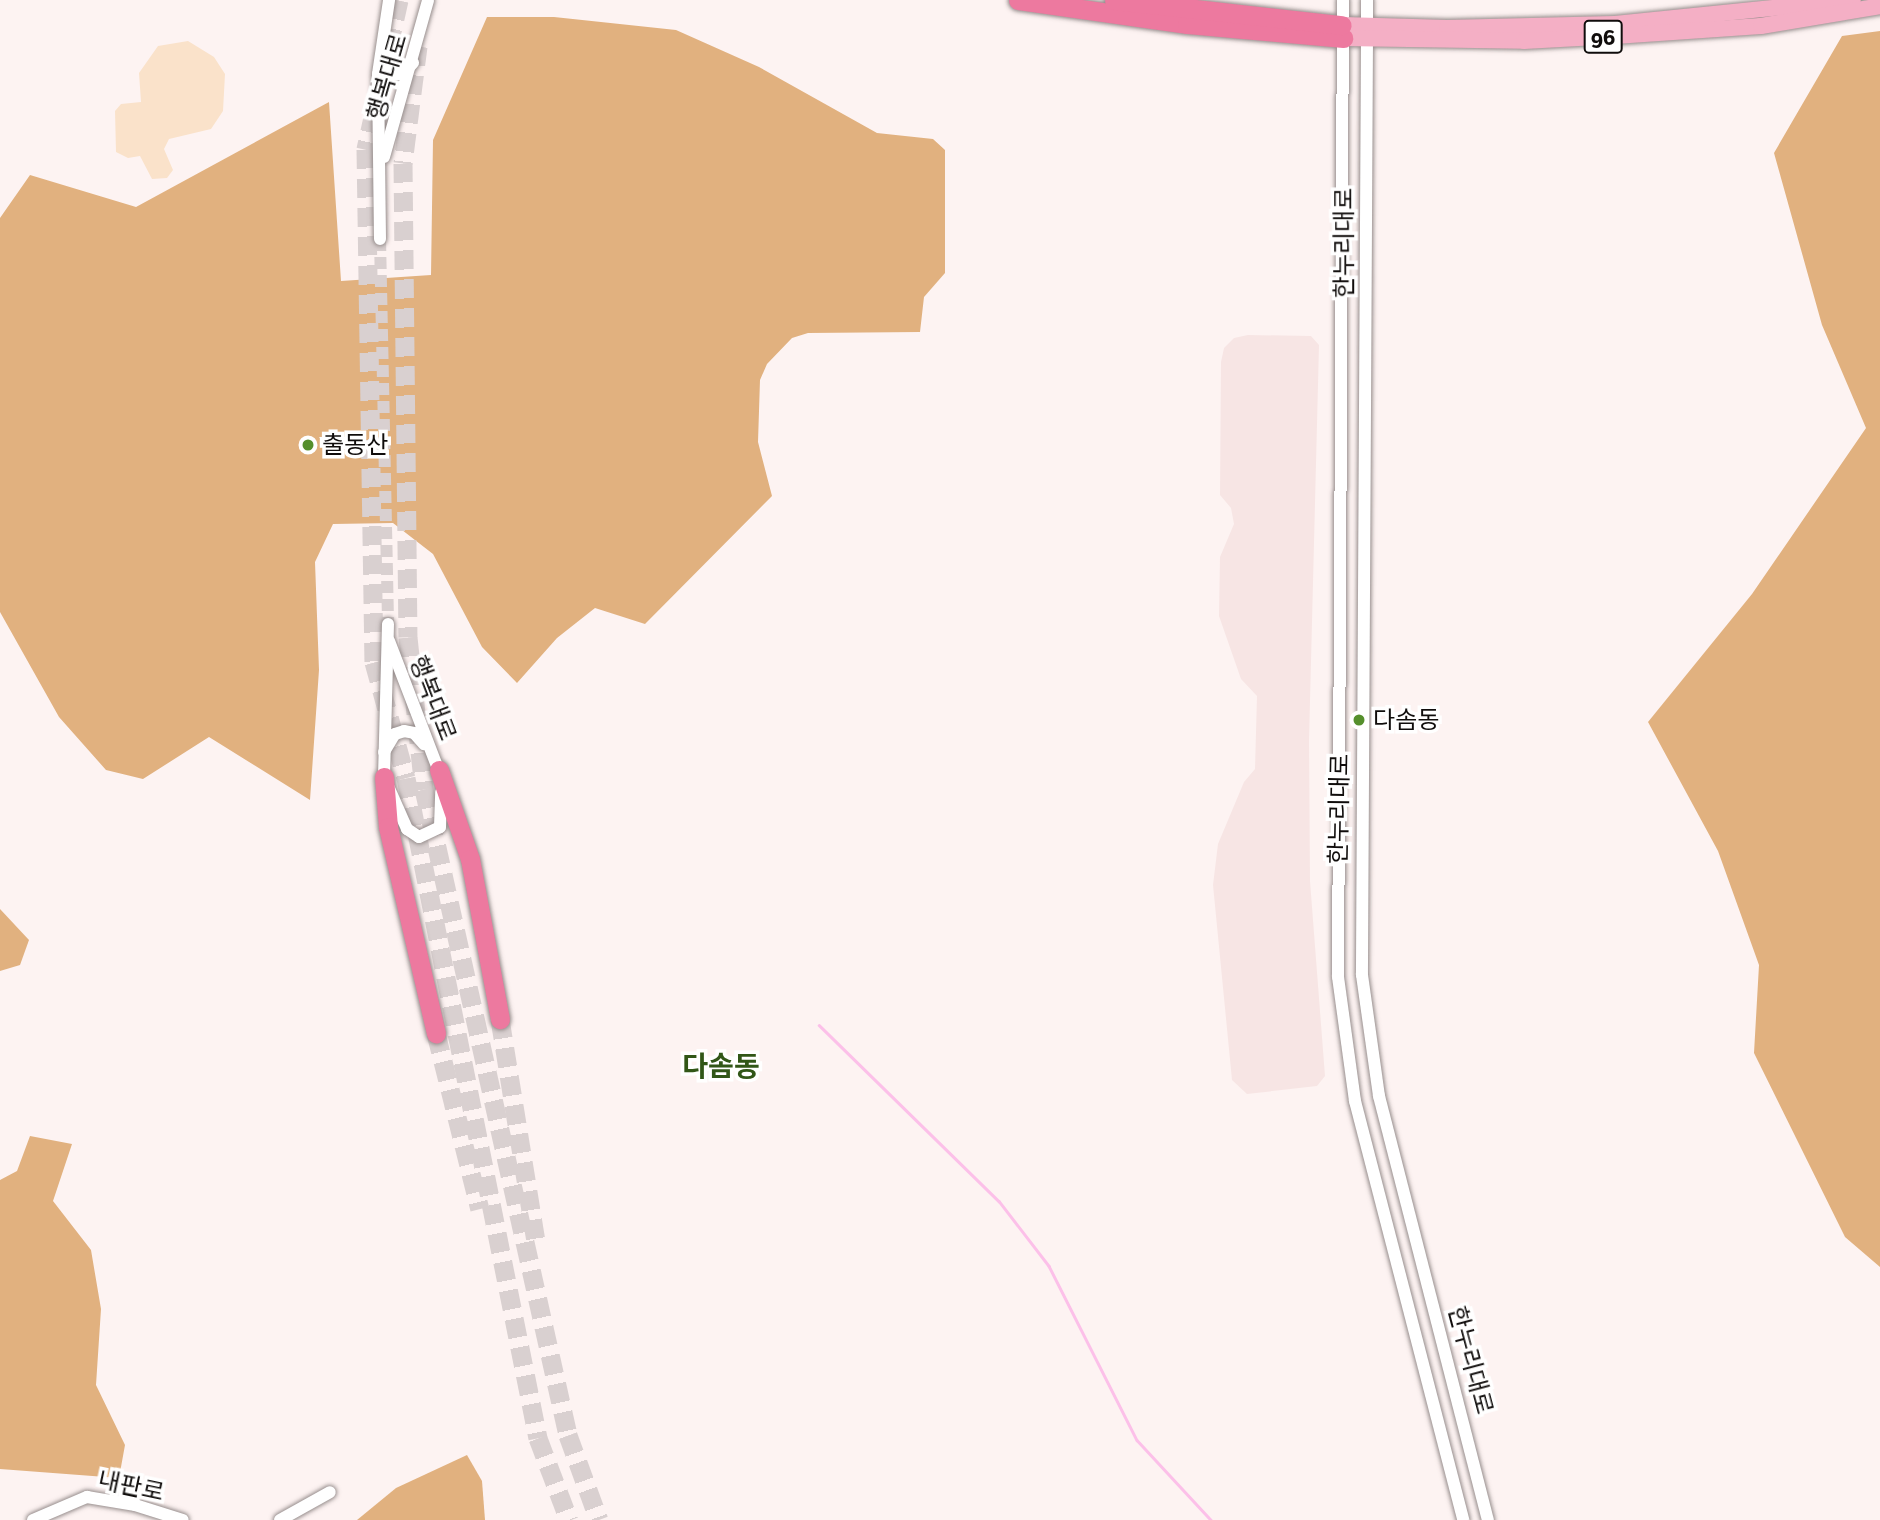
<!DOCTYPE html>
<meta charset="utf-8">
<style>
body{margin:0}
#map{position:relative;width:1880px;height:1520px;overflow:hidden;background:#fdf3f2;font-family:"Zilla Slab","Noto Sans KR",serif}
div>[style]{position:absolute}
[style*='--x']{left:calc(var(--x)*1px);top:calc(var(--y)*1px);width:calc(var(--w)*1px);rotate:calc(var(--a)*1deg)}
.built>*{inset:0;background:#f7e5e4}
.green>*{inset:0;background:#fae2ca}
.forest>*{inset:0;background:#e1b17f}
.stream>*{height:2.5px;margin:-1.25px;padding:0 1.25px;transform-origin:1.25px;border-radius:1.25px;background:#fcc0e9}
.minor-tunnel>*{height:12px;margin-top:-6px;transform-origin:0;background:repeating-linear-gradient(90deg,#d9d0d0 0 12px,transparent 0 18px)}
.highway-tunnel>*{height:19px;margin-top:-9.5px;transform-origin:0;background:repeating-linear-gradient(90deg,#d9d0d0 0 19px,transparent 0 29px)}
.roads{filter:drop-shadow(0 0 2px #978e8d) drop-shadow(0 0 2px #978e8d)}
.minor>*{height:12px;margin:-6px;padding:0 6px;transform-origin:6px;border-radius:6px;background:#fff}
.major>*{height:16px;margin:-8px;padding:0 8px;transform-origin:8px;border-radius:8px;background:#f4afc5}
.highway>*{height:19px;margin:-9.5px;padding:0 9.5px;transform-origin:9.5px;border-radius:9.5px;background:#ed799f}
.dots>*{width:19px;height:19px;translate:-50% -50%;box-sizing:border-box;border:4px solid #fff;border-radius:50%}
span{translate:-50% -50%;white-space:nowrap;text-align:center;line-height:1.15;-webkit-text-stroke:7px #fff;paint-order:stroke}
.shield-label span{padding:2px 5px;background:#fff;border:2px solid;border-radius:5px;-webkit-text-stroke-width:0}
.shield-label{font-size:23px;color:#100d0c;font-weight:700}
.street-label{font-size:24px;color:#100d0c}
.poi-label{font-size:24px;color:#100d0c}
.left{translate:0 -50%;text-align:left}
.quarter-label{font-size:28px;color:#315617;font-weight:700}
</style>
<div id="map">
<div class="built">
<i style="clip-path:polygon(1248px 335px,1311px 336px,1319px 345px,1309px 741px,1310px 881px,1325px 1076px,1317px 1086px,1247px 1094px,1232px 1080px,1213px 885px,1218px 844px,1244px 782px,1255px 769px,1257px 696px,1241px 679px,1219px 616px,1220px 557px,1234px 524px,1231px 508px,1220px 495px,1221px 362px,1224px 348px,1234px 338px)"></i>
</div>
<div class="green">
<i style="clip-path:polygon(188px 41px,214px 57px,225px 74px,223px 111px,211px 129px,169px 139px,164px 149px,173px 170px,167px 178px,152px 179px,140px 156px,128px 158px,116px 152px,115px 111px,121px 104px,141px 102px,139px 73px,158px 46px)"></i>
</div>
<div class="forest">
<i style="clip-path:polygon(487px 17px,554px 17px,676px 30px,759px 67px,877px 133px,933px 139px,945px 150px,945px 273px,924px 297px,920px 332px,808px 333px,792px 338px,767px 364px,760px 380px,758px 442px,772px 496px,645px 624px,595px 608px,557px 638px,517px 683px,482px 647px,433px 554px,393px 523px,333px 524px,315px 562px,319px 670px,310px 800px,209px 737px,143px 779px,106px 770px,59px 717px,0 612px,0 218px,30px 175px,136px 207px,329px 102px,341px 281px,431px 275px,433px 140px)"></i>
<i style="clip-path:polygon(1880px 31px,1880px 1267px,1845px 1237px,1754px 1053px,1759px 965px,1718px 851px,1648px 722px,1752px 594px,1866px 428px,1822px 325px,1774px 153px,1842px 36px)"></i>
<i style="clip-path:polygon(0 909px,29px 940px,20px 965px,0 971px)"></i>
<i style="clip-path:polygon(30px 1136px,72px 1144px,53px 1201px,91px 1250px,101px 1309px,96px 1385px,125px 1445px,119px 1478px,0 1469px,0 1180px,17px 1171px)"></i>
<i style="clip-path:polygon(467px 1455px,482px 1481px,485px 1520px,357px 1520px,396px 1488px)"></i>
</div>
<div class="stream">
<i style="--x:819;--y:1025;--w:252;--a:44.4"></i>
<i style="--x:999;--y:1201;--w:82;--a:52.4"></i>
<i style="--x:1049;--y:1266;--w:195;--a:63.2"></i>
<i style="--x:1137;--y:1440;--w:109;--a:47.2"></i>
</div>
<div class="minor-tunnel">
<i style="--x:380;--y:239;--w:385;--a:88.8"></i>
</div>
<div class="highway-tunnel">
<i style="--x:399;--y:0;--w:153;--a:102.5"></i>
<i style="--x:366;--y:149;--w:513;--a:89.11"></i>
<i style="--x:374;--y:662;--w:120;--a:74.6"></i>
<i style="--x:406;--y:778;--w:673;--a:78.69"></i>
<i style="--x:538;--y:1438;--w:88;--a:69.3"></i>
<i style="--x:418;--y:46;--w:118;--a:97.3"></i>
<i style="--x:403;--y:163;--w:474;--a:89.4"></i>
<i style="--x:408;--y:637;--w:153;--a:84"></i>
<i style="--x:424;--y:789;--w:662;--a:77.43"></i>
<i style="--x:568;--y:1435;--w:90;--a:70"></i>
<i style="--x:500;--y:1019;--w:231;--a:80.8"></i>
<i style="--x:436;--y:1033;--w:181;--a:76"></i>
</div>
<div class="roads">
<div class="minor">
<i style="--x:1343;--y:0;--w:977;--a:90.29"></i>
<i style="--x:1338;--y:977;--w:125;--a:82.2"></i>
<i style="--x:1355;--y:1101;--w:433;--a:75.5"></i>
<i style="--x:1367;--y:26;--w:26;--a:-90"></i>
<i style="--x:1367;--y:38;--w:937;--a:90.31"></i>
<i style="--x:1362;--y:975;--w:122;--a:82"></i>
<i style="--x:1379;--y:1096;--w:438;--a:75.6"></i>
<i style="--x:381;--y:56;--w:16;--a:72"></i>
<i style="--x:386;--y:71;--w:9;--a:21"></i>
<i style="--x:394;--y:74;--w:9;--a:0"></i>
<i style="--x:403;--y:74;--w:15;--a:-48"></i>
<i style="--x:384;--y:157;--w:163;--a:-74.3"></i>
<i style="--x:380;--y:239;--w:165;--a:-90.7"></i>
<i style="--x:378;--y:74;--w:75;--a:-81.5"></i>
<i style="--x:388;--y:624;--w:153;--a:91.5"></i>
<i style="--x:384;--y:777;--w:57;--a:66.1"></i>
<i style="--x:407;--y:829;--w:14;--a:34"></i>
<i style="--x:419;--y:837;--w:23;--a:-25"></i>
<i style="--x:440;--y:827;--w:35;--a:-88"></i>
<i style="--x:389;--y:641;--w:142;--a:69"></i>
<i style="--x:384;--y:752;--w:21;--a:-59"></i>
<i style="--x:395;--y:734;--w:9;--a:-18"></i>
<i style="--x:404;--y:731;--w:10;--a:11"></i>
<i style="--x:414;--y:733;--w:15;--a:48"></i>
<i style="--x:33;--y:1520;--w:59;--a:-23.1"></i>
<i style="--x:87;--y:1497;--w:49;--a:9.5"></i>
<i style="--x:135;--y:1505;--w:50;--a:17.4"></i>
<i style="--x:280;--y:1520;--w:57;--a:-29.2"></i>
</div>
<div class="major">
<i style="--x:1343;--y:25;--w:104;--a:1.7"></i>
<i style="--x:1447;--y:28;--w:168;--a:-1.4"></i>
<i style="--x:1615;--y:24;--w:239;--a:-5.8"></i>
<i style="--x:1343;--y:38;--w:181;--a:0.9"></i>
<i style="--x:1524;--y:41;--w:91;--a:-3.1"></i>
<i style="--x:1615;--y:36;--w:146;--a:-3.9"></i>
<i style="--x:1761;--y:26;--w:121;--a:-9.5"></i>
</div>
<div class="highway">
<i style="--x:1018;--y:0;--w:171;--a:8.1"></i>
<i style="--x:1187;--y:24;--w:157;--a:5.1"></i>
<i style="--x:1114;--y:0;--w:229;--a:6.3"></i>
<i style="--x:439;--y:770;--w:94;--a:70.8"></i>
<i style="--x:470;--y:859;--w:163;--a:79.4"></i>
<i style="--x:384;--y:777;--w:50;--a:85.4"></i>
<i style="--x:388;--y:827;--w:212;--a:76.9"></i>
</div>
</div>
<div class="dots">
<i style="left:308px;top:445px;background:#558f2c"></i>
<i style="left:1359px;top:720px;background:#558f2c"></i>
</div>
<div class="shield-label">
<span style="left:1603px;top:37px">96</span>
</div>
<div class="street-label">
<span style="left:387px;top:77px;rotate:-74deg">행복대로</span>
<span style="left:1344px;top:243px;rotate:-90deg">한누리대로</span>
<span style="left:433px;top:698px;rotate:69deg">행복대로</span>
<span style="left:1339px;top:809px;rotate:-89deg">한누리대로</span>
<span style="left:1471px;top:1360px;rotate:75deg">한누리대로</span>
<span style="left:131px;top:1486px;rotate:12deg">내판로</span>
</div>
<div class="poi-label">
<span class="left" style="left:322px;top:445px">출동산</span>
<span class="left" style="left:1373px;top:720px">다솜동</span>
</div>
<div class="quarter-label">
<span style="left:721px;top:1067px">다솜동</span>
</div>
</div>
